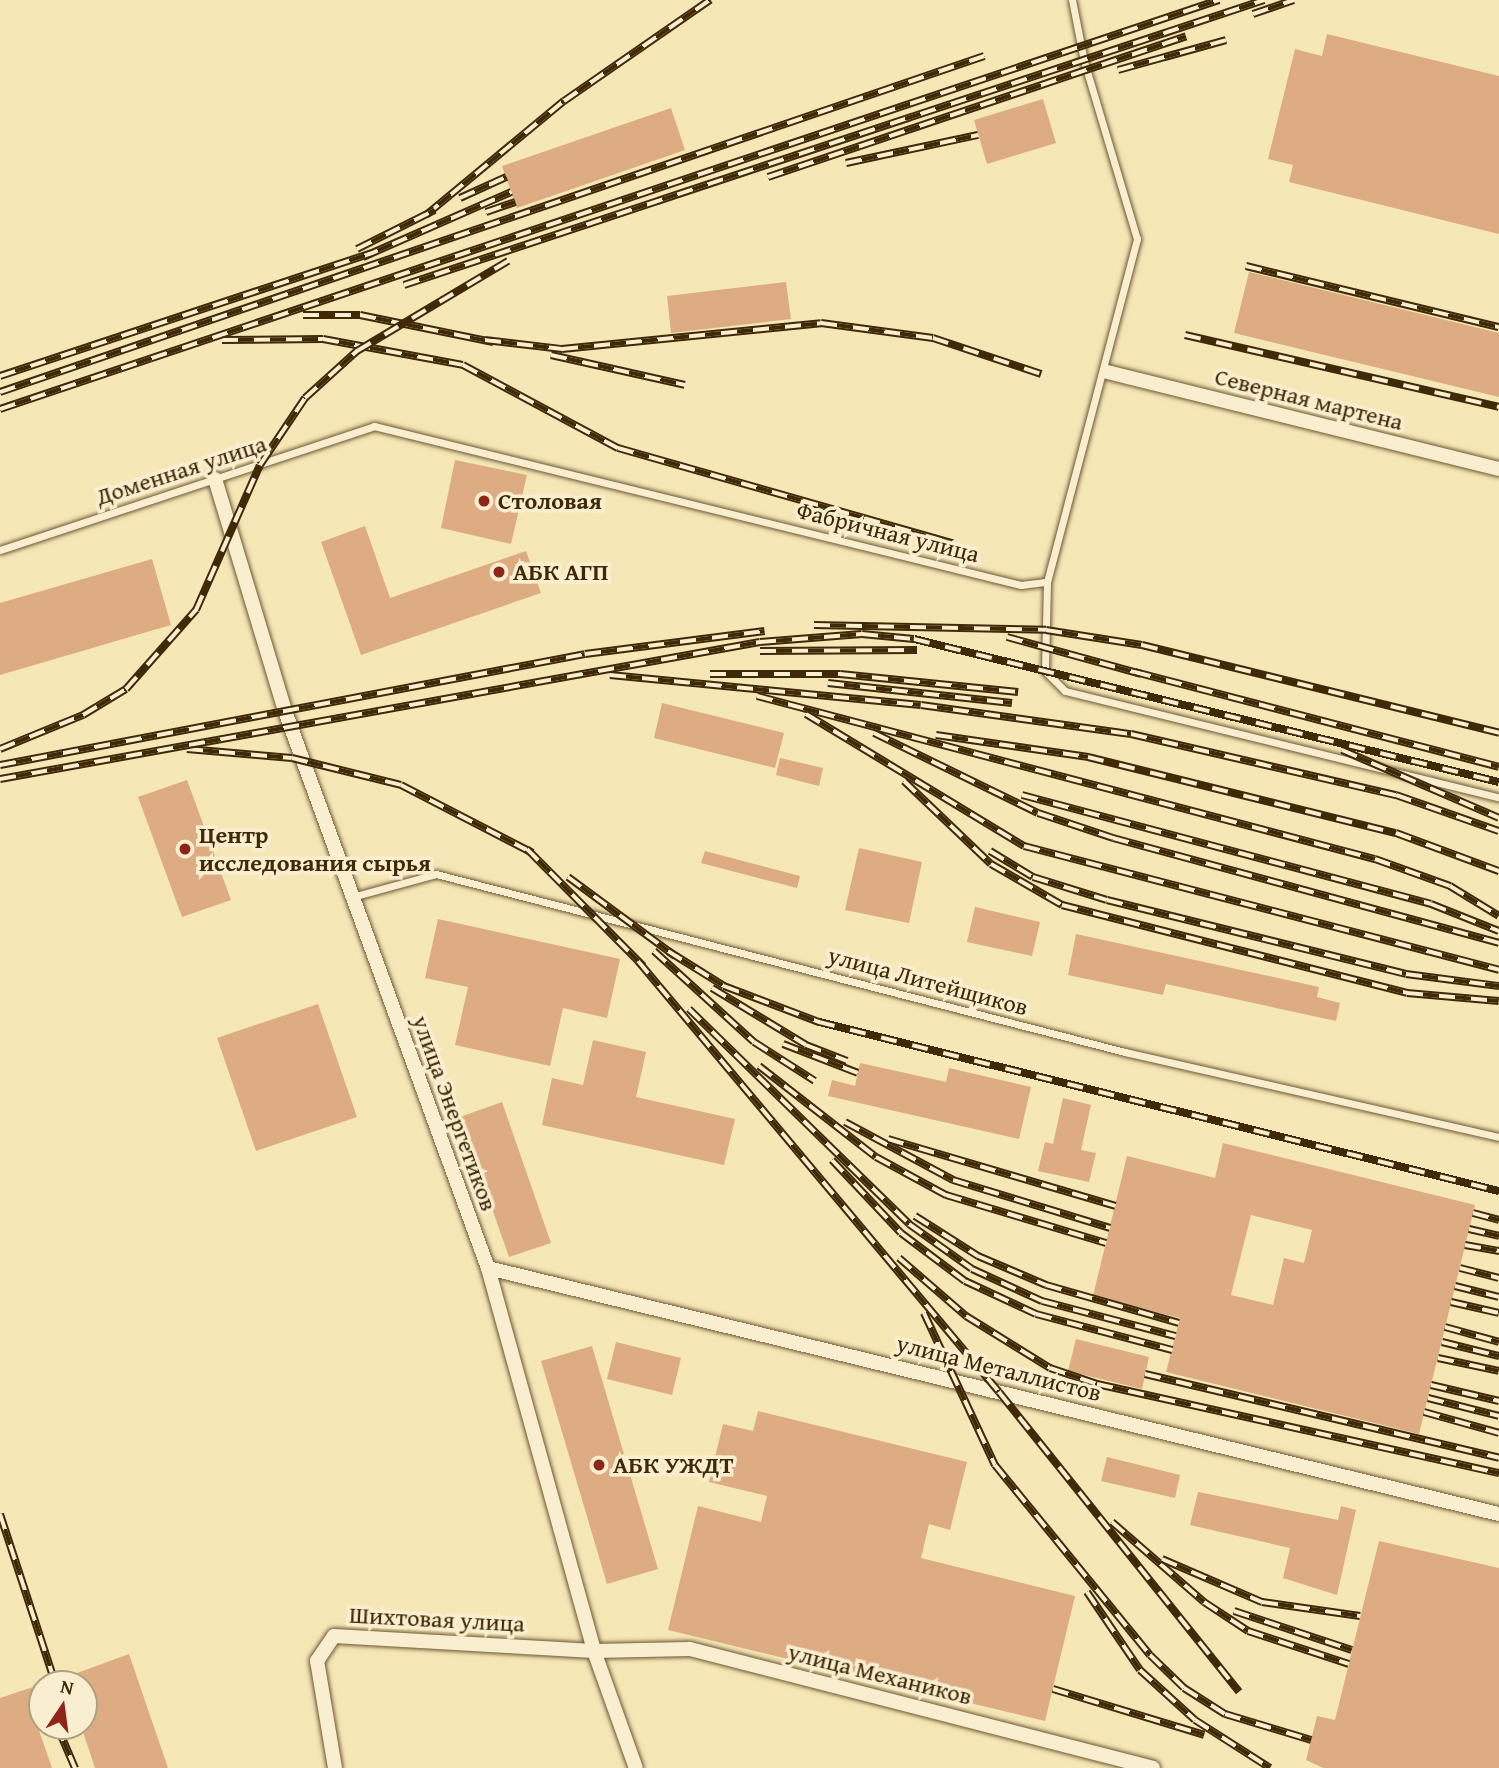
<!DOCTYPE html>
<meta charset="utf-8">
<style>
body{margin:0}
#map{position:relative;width:1499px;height:1768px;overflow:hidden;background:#f6e7b7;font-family:"Gentium Book Plus",serif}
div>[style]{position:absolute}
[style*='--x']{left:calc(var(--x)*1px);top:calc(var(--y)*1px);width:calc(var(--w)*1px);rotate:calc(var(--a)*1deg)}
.building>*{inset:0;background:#ddac82}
.roads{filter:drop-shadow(0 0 2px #6e5833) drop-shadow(0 0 2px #6e5833)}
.service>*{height:7px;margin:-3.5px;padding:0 3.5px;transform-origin:3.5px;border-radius:3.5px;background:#f9efd0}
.minor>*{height:14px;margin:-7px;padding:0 7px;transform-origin:7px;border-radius:7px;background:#f9efd0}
.rail>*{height:8px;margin-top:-4px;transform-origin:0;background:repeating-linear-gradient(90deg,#f9efd0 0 16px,#402907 0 32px);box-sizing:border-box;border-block:2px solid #402907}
.dots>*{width:19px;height:19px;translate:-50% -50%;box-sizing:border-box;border:4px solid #f9efd0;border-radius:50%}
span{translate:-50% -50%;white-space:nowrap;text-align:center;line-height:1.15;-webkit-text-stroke:7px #f9efd0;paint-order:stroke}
.street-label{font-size:24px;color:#402907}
.poi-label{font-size:24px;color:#402907;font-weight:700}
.left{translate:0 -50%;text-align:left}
.north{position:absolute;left:28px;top:1670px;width:70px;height:70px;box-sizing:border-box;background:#f9efd0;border:2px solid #afa080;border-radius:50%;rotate:13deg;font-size:19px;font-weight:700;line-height:28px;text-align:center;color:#402907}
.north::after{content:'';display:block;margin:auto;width:24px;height:32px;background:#8f2418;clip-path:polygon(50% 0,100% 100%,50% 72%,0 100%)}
</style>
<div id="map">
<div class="building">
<i style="clip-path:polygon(1327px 34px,1499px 76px,1499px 234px,1289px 182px,1293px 165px,1268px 159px,1295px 49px,1322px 56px)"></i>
<i style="clip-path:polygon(1043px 99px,1056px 143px,987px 164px,974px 120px)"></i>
<i style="clip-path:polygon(671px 108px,685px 150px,517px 208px,502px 166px)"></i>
<i style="clip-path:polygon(1249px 272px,1499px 333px,1499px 397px,1234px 333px)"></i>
<i style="clip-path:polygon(786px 282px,791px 319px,671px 333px,667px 296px)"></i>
<i style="clip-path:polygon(455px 460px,527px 475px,511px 544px,441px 528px)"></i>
<i style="clip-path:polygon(365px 526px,390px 598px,526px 551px,541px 593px,361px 655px,321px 542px)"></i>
<i style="clip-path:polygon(152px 559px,171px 625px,0 675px,0 603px)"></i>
<i style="clip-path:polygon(662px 703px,784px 733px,775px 768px,654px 738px)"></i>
<i style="clip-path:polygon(780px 758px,823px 768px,819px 786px,776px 775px)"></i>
<i style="clip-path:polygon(187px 780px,231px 900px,182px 917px,138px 797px)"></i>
<i style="clip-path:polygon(859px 848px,922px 862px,909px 923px,845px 910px)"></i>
<i style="clip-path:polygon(705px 851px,800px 876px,797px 888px,701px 863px)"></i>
<i style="clip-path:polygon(975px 907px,1040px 922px,1032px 956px,967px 942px)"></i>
<i style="clip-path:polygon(438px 919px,620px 959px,607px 1018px,563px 1008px,550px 1066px,455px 1045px,468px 987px,425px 978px)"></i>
<i style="clip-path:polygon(1076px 934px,1319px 987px,1317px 997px,1340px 1003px,1336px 1021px,1166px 984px,1163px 995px,1068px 975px)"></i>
<i style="clip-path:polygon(318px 1004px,357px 1117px,256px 1151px,217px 1038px)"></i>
<i style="clip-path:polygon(593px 1040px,646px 1052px,636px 1097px,735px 1119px,724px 1165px,542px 1125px,552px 1078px,583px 1085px)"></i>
<i style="clip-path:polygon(860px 1063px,946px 1082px,949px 1068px,1031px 1087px,1019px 1139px,828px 1096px,832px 1080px,855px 1086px)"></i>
<i style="clip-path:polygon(1063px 1098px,1091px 1105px,1081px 1150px,1096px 1153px,1089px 1182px,1038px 1171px,1045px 1142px,1053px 1144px)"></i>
<i style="clip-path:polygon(502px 1102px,551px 1243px,509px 1257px,460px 1117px)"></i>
<i style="clip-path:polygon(evenodd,1223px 1143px,1475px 1205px,1419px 1434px,1166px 1372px,1180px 1318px,1093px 1296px,1127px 1156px,1215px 1178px,1223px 1143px,1251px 1215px,1312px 1230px,1304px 1263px,1284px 1258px,1273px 1305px,1231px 1295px,1251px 1215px)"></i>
<i style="clip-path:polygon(1076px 1339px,1149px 1357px,1142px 1389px,1068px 1371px)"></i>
<i style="clip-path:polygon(616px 1342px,681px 1358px,672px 1395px,607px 1379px)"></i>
<i style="clip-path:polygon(592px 1346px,658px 1569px,607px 1584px,541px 1361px)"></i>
<i style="clip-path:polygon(758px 1411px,967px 1462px,950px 1530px,929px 1524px,921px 1558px,1075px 1596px,1045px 1721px,668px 1630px,698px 1506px,761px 1522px,767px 1496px,709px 1482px,723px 1424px,753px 1431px)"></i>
<i style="clip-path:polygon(1107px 1457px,1180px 1475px,1175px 1498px,1101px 1481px)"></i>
<i style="clip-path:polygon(1198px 1492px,1338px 1520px,1341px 1506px,1356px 1510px,1337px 1595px,1283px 1578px,1290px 1548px,1190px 1525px)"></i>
<i style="clip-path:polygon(1379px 1541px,1499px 1568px,1499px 1768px,1323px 1768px,1306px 1760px,1317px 1716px,1335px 1720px)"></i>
<i style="clip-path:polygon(129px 1654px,168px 1768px,95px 1768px,81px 1726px,84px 1684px,47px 1684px)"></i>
<i style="clip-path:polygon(42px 1684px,42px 1710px,33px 1713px,52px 1768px,0 1768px,0 1698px)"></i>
</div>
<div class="roads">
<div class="service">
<i style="--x:0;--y:550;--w:394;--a:-18.3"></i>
<i style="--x:374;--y:426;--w:666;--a:13.81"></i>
<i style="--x:1021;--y:585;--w:26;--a:-7"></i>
<i style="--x:1047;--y:582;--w:355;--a:-75.3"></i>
<i style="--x:1137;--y:239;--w:186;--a:-106.6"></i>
<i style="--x:1084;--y:61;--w:62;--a:-101.1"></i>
<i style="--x:1047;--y:582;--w:89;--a:91.3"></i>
<i style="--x:1045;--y:671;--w:28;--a:45"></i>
<i style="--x:1065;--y:691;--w:447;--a:13.8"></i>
<i style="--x:352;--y:897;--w:87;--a:-15.3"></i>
<i style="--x:436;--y:874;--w:712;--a:14.49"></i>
<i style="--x:1125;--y:1052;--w:384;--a:12.8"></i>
</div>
<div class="minor">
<i style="--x:1107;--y:372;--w:404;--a:13.9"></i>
<i style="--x:215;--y:479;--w:242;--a:73.2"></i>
<i style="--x:285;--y:711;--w:593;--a:69.98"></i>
<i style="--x:488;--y:1268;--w:397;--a:74.5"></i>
<i style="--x:594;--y:1651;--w:124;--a:70.3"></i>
<i style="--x:488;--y:1268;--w:1040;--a:13.68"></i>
<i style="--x:335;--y:1768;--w:109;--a:-99.5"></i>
<i style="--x:317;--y:1661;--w:30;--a:-56"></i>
<i style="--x:334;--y:1636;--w:260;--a:3.3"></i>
<i style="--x:594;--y:1651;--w:96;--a:-1.2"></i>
<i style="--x:690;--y:1649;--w:478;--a:14.4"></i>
</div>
</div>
<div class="rail">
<i style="--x:1253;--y:14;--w:43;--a:-18.9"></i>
<i style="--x:1118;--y:70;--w:112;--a:-15.5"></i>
<i style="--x:846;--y:163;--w:135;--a:-12"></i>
<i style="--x:768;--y:177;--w:441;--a:-18.6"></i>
<i style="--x:460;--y:198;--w:51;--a:-24.5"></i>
<i style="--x:486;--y:212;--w:31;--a:-19"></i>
<i style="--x:426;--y:215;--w:179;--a:-39.6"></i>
<i style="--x:564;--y:101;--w:178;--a:-34.7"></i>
<i style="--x:357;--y:249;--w:87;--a:-26.6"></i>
<i style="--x:363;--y:257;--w:162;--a:-23.7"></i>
<i style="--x:1246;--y:266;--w:260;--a:13.6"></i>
<i style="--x:404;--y:285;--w:906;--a:-18.33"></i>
<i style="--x:303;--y:315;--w:57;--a:0"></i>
<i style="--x:360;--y:315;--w:136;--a:11.5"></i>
<i style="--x:1185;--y:335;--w:322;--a:12.9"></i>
<i style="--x:222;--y:340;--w:101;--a:-0.6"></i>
<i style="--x:323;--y:339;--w:142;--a:10.5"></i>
<i style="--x:463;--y:365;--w:176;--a:28.2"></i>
<i style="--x:618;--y:448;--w:350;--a:15.9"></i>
<i style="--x:485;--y:340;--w:78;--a:6.7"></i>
<i style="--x:562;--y:349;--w:260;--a:-5.7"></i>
<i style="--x:821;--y:323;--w:113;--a:7.6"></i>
<i style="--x:933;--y:338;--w:114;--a:18.4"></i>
<i style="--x:551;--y:355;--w:137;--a:12.6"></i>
<i style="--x:0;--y:376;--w:391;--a:-18.3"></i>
<i style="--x:0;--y:392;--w:1040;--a:-18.85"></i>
<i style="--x:0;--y:409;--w:1286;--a:-18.55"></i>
<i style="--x:814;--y:625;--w:232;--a:1.2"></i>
<i style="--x:1046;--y:630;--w:97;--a:8.9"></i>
<i style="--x:1142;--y:645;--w:368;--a:13.8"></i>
<i style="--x:1007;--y:637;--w:139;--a:15.4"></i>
<i style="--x:760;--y:651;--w:157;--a:-0.4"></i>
<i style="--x:1135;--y:672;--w:376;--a:14.6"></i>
<i style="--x:710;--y:674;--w:130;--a:0"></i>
<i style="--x:840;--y:674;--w:179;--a:5.8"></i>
<i style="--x:610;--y:675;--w:312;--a:5.5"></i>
<i style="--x:921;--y:705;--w:212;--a:7.9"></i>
<i style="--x:1131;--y:734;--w:272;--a:13"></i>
<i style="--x:1396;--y:795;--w:109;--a:19.3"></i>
<i style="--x:828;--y:683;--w:185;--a:6.2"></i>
<i style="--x:757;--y:696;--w:639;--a:14.78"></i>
<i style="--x:1375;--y:859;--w:80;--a:19.8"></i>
<i style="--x:1450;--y:886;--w:57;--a:31.5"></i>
<i style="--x:806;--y:714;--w:255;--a:31.2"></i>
<i style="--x:1024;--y:846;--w:491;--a:14.6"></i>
<i style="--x:874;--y:733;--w:182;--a:26"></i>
<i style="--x:1038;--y:813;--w:79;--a:18.4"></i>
<i style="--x:1113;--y:838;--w:400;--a:15.2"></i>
<i style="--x:936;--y:735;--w:154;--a:8.2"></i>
<i style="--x:1088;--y:757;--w:317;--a:13.9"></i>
<i style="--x:1396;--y:833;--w:110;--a:20.3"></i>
<i style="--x:0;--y:749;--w:90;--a:-22.3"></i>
<i style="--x:83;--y:715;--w:50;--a:-31.2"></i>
<i style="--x:126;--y:689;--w:106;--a:-48.5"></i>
<i style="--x:196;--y:610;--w:158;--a:-66.2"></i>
<i style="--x:260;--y:465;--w:81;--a:-56.1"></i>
<i style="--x:305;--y:398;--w:70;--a:-42.1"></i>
<i style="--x:357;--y:351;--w:176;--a:-30.8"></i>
<i style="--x:187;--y:749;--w:105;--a:4.9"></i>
<i style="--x:292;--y:758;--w:112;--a:13.9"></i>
<i style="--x:401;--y:785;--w:148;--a:27.3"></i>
<i style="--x:1342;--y:750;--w:171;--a:23.4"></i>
<i style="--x:0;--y:765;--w:595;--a:-10.74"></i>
<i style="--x:585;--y:654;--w:181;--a:-7.3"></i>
<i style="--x:0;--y:779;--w:772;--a:-10.22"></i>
<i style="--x:760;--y:642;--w:102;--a:-4.5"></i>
<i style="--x:862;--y:634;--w:52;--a:5.5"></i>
<i style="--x:914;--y:639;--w:602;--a:13.74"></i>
<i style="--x:904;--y:781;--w:120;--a:43.7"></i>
<i style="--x:991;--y:864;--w:82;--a:30"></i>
<i style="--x:1062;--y:905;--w:356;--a:14.3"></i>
<i style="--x:1407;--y:993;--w:92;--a:5"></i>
<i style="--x:1022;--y:795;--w:423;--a:14.9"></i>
<i style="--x:1431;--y:904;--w:73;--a:21.7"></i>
<i style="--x:527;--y:849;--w:165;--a:45.2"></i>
<i style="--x:990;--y:851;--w:50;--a:31.2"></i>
<i style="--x:1033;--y:877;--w:77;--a:17.3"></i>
<i style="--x:1107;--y:900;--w:308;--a:13.9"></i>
<i style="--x:1406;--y:974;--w:94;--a:7.4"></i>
<i style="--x:568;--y:877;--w:133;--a:36.4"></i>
<i style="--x:654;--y:951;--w:135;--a:42.3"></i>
<i style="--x:754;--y:1042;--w:72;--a:32.6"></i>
<i style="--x:668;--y:951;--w:66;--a:32"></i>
<i style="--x:724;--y:986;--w:102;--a:20.8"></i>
<i style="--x:819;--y:1022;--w:701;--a:13.96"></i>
<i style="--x:638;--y:961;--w:562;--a:50.05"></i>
<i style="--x:999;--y:1392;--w:384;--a:51.3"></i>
<i style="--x:712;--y:988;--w:110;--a:31.2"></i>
<i style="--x:806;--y:1045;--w:44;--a:21.3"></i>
<i style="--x:689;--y:1009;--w:308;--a:44.3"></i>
<i style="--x:909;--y:1224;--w:77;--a:35.5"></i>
<i style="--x:972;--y:1269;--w:77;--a:24.6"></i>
<i style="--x:1042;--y:1301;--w:138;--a:14.7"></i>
<i style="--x:783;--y:1044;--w:80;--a:21.1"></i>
<i style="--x:759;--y:1066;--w:148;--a:37.9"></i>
<i style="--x:876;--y:1157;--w:80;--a:28.5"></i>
<i style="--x:946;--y:1195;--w:167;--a:16.7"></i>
<i style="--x:845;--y:1122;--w:123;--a:28.2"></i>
<i style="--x:953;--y:1180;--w:164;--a:17"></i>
<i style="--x:888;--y:1139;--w:237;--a:16.4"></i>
<i style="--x:832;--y:1160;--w:100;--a:46.6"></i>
<i style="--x:901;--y:1233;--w:80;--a:36.9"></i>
<i style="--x:965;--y:1281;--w:78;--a:24.9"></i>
<i style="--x:1036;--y:1314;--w:141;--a:14.8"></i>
<i style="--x:1473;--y:1213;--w:27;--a:15"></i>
<i style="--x:915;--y:1216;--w:75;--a:32.4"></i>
<i style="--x:978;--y:1256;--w:74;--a:23.1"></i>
<i style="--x:1046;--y:1285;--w:138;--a:15.9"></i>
<i style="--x:1469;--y:1229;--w:31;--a:13"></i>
<i style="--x:1465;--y:1245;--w:35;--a:10"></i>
<i style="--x:899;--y:1258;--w:89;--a:40.9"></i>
<i style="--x:966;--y:1316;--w:99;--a:31.8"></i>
<i style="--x:1050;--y:1368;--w:50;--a:18.8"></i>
<i style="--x:1097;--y:1384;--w:412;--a:12.5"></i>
<i style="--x:1460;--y:1268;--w:40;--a:14.4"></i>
<i style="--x:1455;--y:1286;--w:45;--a:14"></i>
<i style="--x:1451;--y:1302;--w:49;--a:12.9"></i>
<i style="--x:924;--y:1313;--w:168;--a:65"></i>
<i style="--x:995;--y:1465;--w:245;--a:50.8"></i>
<i style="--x:1150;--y:1655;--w:47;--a:44.1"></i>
<i style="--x:1184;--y:1688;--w:49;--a:32.4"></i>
<i style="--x:1225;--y:1714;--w:90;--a:16.8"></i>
<i style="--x:1445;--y:1327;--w:56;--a:15.5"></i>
<i style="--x:1442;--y:1342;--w:59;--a:13.8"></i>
<i style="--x:1438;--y:1358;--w:62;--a:12"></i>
<i style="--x:1145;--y:1374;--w:364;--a:13.3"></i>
<i style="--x:1431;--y:1385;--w:70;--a:13.2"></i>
<i style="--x:1428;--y:1398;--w:73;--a:14.2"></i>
<i style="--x:1424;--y:1412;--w:78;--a:15.6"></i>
<i style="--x:0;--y:1514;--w:174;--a:71.9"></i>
<i style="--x:1112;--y:1522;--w:122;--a:41"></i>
<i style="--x:1204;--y:1602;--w:53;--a:33.4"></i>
<i style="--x:1248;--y:1631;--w:106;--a:18.1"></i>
<i style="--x:1162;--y:1559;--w:109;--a:23.3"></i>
<i style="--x:1262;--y:1602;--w:99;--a:8.1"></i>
<i style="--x:1087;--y:1592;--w:94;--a:55.8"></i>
<i style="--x:1140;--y:1670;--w:74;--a:42.3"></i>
<i style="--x:1195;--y:1720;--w:89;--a:32.6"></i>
<i style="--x:1234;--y:1611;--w:124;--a:18.3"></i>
<i style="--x:1053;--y:1689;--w:158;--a:16.9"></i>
<i style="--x:57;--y:1726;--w:46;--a:66.8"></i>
</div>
<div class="dots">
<i style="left:484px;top:501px;background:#8f2418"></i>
<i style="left:499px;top:572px;background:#8f2418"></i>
<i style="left:185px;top:849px;background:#8f2418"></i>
<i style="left:599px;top:1465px;background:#8f2418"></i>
</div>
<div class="street-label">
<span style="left:1309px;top:399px;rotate:14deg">Северная мартена</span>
<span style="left:181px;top:470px;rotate:-18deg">Доменная улица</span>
<span style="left:888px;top:532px;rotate:14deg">Фабричная улица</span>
<span style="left:928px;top:981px;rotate:15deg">улица Литейщиков</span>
<span style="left:455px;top:1113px;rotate:70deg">улица Энергетиков</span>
<span style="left:999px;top:1368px;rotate:14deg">улица Металлистов</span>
<span style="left:437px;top:1619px;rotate:3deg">Шихтовая улица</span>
<span style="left:880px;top:1674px;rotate:14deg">улица Механиков</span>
</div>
<div class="poi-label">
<span class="left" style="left:498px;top:501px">Столовая</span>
<span class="left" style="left:513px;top:572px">АБК АГП</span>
<span class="left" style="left:199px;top:849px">Центр<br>исследования сырья</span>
<span class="left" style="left:613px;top:1465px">АБК УЖДТ</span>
</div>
<div class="north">N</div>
</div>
